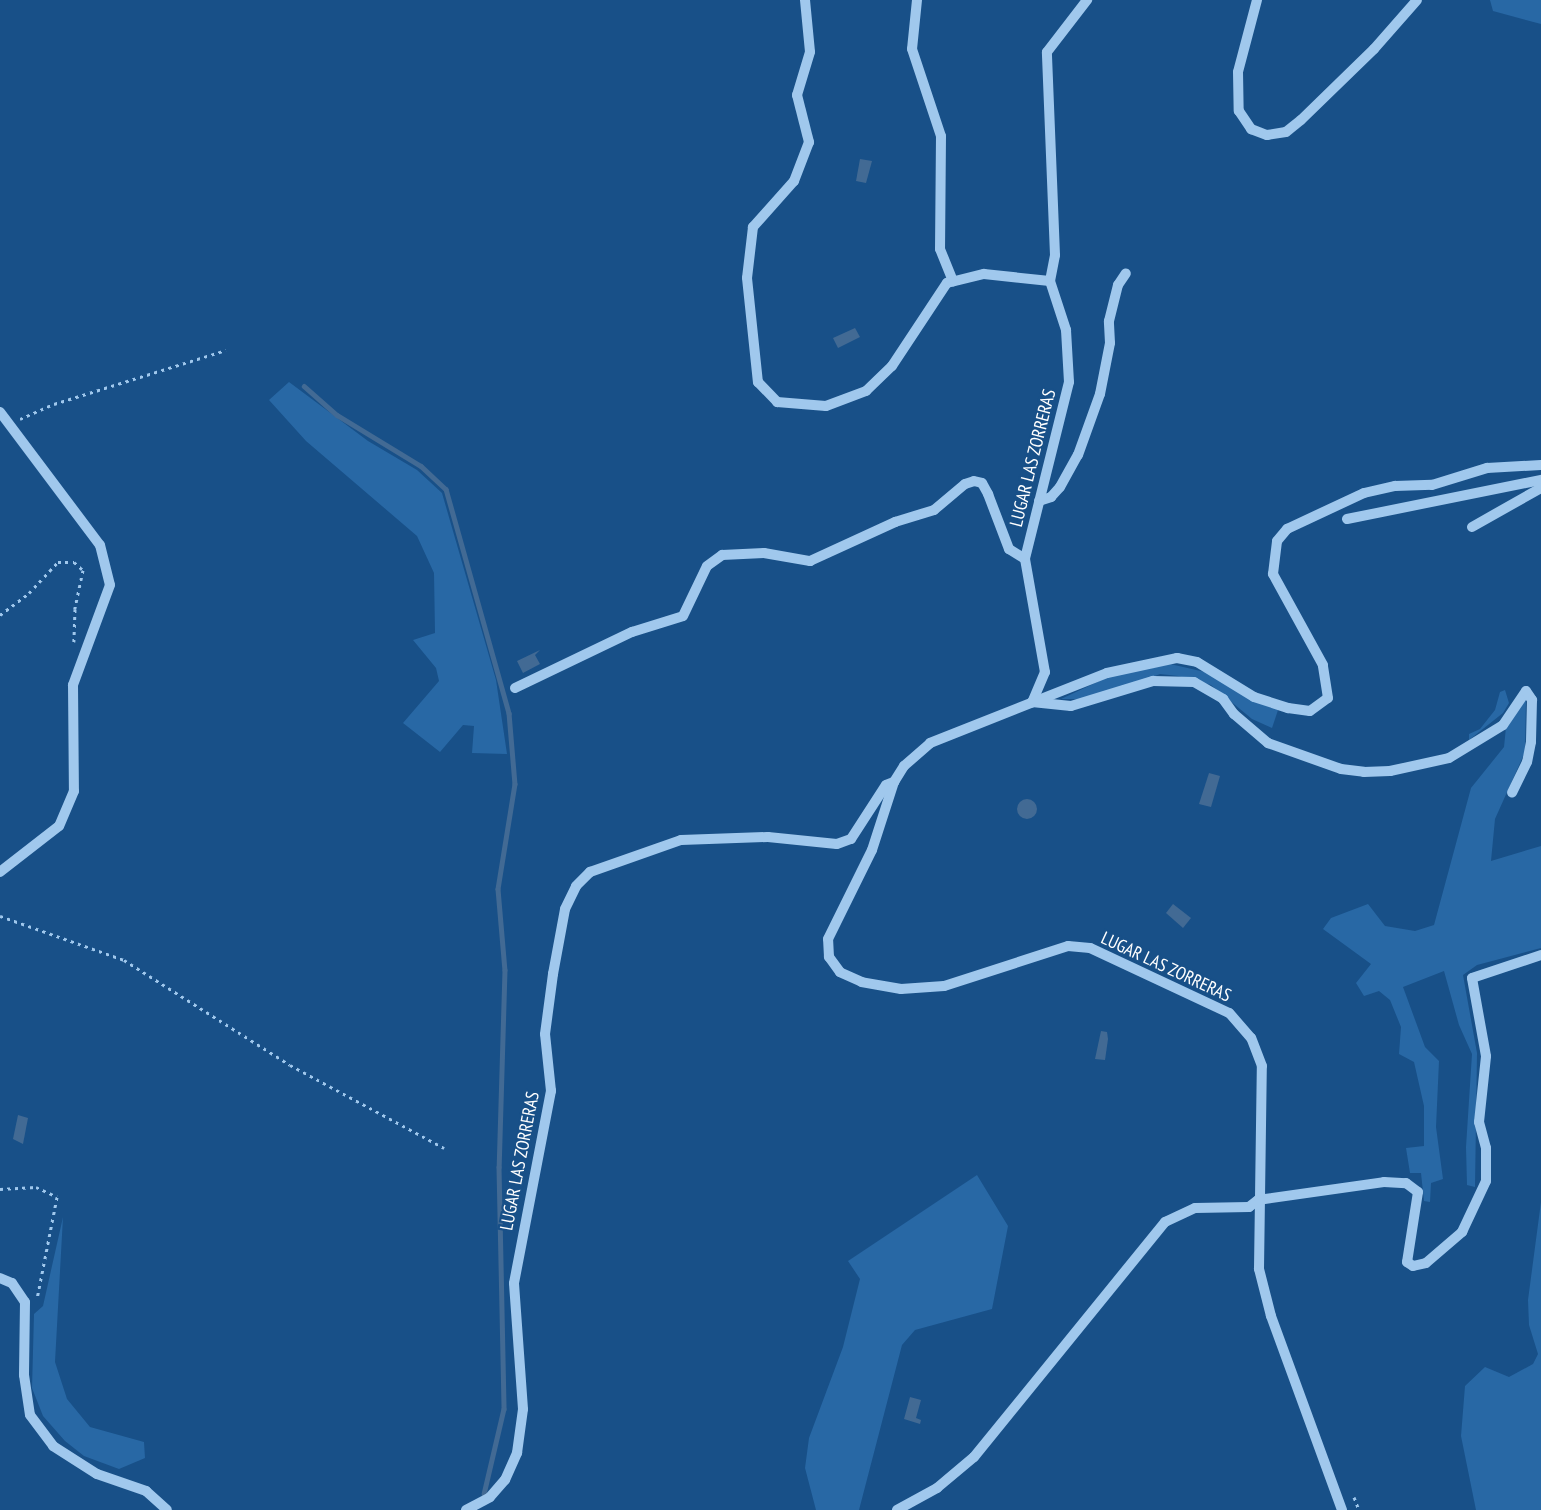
<!DOCTYPE html>
<style>
body{margin:0}
#map{position:relative;width:1541px;height:1510px;overflow:hidden;background:#185088;font-family:"PT Sans Narrow",sans-serif}
div>[style]{position:absolute}
[style*='--x']{left:calc(var(--x)*1px);top:calc(var(--y)*1px);width:calc(var(--w)*1px);rotate:calc(var(--a)*1deg)}
.green>*{inset:0;background:#2868a5}
.water>*{inset:0;background:#426a94}
.round{border-radius:50%}
.stream>*{height:4.5px;margin:-2.25px;padding:0 2.25px;transform-origin:2.25px;border-radius:2.25px;background:#426a94}
.path>*{height:3px;margin-top:-1.5px;transform-origin:0;background:repeating-linear-gradient(90deg,#a0c8ed 0 3px,transparent 0 7.5px)}
.minor>*{height:10px;margin:-5px;padding:0 5px;transform-origin:5px;border-radius:5px;background:#a0c8ed}
span{translate:-50% -50%;white-space:nowrap;text-align:center;line-height:1.15;-webkit-text-stroke:4.5px #185088;paint-order:stroke}
.street-label{font-size:18px;color:#fff}
</style>
<div id="map">
<div class="green">
<i style="clip-path:polygon(1490px 0,1541px 0,1541px 24px,1493px 11px)"></i>
<i style="clip-path:polygon(289px 382px,368px 441px,417px 470px,442px 493px,496px 680px,507px 754px,472px 753px,474px 726px,463px 725px,440px 752px,403px 723px,439px 681px,436px 668px,413px 640px,435px 633px,434px 573px,417px 536px,306px 441px,269px 400px)"></i>
<i style="clip-path:polygon(1170px 664px,1205px 672px,1278px 710px,1272px 728px,1252px 719px,1211px 685px,1178px 676px,1160px 674px,1096px 699px,1061px 699px,1108px 677px)"></i>
<i style="clip-path:polygon(1505px 690px,1509px 703px,1503px 713px,1469px 740px,1469px 734px,1480px 729px,1495px 710px,1500px 692px)"></i>
<i style="clip-path:polygon(1526px 699px,1525px 752px,1495px 819px,1491px 861px,1541px 846px,1541px 948px,1477px 965px,1463px 975px,1477px 1053px,1475px 1187px,1467px 1185px,1466px 1147px,1472px 1054px,1459px 1025px,1444px 971px,1403px 987px,1425px 1047px,1439px 1061px,1436px 1127px,1443px 1179px,1431px 1183px,1430px 1202px,1424px 1201px,1421px 1173px,1410px 1173px,1406px 1148px,1424px 1146px,1424px 1106px,1414px 1062px,1399px 1054px,1401px 1027px,1390px 1000px,1379px 991px,1364px 996px,1356px 983px,1371px 964px,1323px 929px,1331px 918px,1368px 904px,1385px 926px,1415px 931px,1434px 925px,1471px 788px,1504px 747px,1506px 727px)"></i>
<i style="clip-path:polygon(977px 1175px,1008px 1226px,992px 1309px,915px 1330px,902px 1345px,859px 1510px,816px 1510px,805px 1468px,809px 1438px,843px 1347px,860px 1279px,848px 1261px)"></i>
<i style="clip-path:polygon(1541px 1202px,1541px 1510px,1476px 1510px,1461px 1436px,1465px 1386px,1485px 1367px,1509px 1377px,1533px 1364px,1538px 1354px,1529px 1325px,1528px 1300px)"></i>
<i style="clip-path:polygon(63px 1217px,55px 1362px,67px 1399px,90px 1427px,144px 1442px,145px 1458px,119px 1469px,84px 1456px,65px 1441px,43px 1416px,32px 1388px,34px 1314px,43px 1306px)"></i>
</div>
<div class="water">
<i style="clip-path:polygon(860px 159px,872px 161px,866px 183px,856px 181px)"></i>
<i style="clip-path:polygon(855px 328px,860px 337px,838px 348px,833px 338px)"></i>
<i style="clip-path:polygon(540px 650px,535px 655px,540px 664px,523px 673px,517px 661px)"></i>
<i style="clip-path:polygon(1209px 773px,1220px 776px,1211px 807px,1199px 804px)"></i>
<i class="round" style="left:1017px;top:799px;width:20px;height:20px"></i>
<i style="clip-path:polygon(1173px 904px,1191px 918px,1183px 928px,1166px 913px)"></i>
<i style="clip-path:polygon(1101px 1031px,1107px 1032px,1108px 1039px,1105px 1060px,1095px 1059px)"></i>
<i style="clip-path:polygon(18px 1115px,28px 1118px,23px 1144px,13px 1139px)"></i>
<i style="clip-path:polygon(910px 1397px,921px 1400px,916px 1418px,921px 1420px,920px 1424px,904px 1419px)"></i>
</div>
<div class="stream">
<i style="--x:304;--y:386;--w:44;--a:41.3"></i>
<i style="--x:337;--y:415;--w:98;--a:31.3"></i>
<i style="--x:421;--y:466;--w:34;--a:43"></i>
<i style="--x:446;--y:489;--w:233;--a:74.3"></i>
<i style="--x:509;--y:713;--w:71;--a:85.2"></i>
<i style="--x:515;--y:784;--w:106;--a:99.2"></i>
<i style="--x:498;--y:889;--w:81;--a:85.1"></i>
<i style="--x:505;--y:970;--w:197;--a:91.7"></i>
<i style="--x:499;--y:1167;--w:242;--a:88.8"></i>
<i style="--x:504;--y:1409;--w:87;--a:103.2"></i>
</div>
<div class="path">
<i style="--x:20;--y:419;--w:37;--a:-24"></i>
<i style="--x:54;--y:404;--w:180;--a:-17.4"></i>
<i style="--x:0;--y:615;--w:36;--a:-37"></i>
<i style="--x:29;--y:593;--w:42;--a:-46.9"></i>
<i style="--x:58;--y:562;--w:16;--a:0"></i>
<i style="--x:74;--y:562;--w:12;--a:42"></i>
<i style="--x:83;--y:570;--w:40;--a:102"></i>
<i style="--x:75;--y:609;--w:33;--a:92"></i>
<i style="--x:0;--y:916;--w:132;--a:19.5"></i>
<i style="--x:124;--y:960;--w:196;--a:32.3"></i>
<i style="--x:290;--y:1065;--w:175;--a:28.3"></i>
<i style="--x:0;--y:1189;--w:36;--a:-3"></i>
<i style="--x:36;--y:1187;--w:23;--a:25"></i>
<i style="--x:57;--y:1197;--w:104;--a:101.1"></i>
<i style="--x:1354;--y:1497;--w:14;--a:69"></i>
</div>
<div class="minor">
<i style="--x:805;--y:0;--w:52;--a:84.5"></i>
<i style="--x:810;--y:52;--w:45;--a:106.8"></i>
<i style="--x:797;--y:95;--w:49;--a:75.7"></i>
<i style="--x:809;--y:142;--w:42;--a:111"></i>
<i style="--x:794;--y:181;--w:62;--a:131.7"></i>
<i style="--x:753;--y:227;--w:51;--a:96.7"></i>
<i style="--x:747;--y:278;--w:105;--a:84"></i>
<i style="--x:758;--y:382;--w:28;--a:46"></i>
<i style="--x:777;--y:402;--w:49;--a:4.7"></i>
<i style="--x:826;--y:406;--w:43;--a:-20.6"></i>
<i style="--x:866;--y:391;--w:36;--a:-44"></i>
<i style="--x:892;--y:366;--w:100;--a:-56.5"></i>
<i style="--x:947;--y:283;--w:38;--a:-14"></i>
<i style="--x:984;--y:274;--w:66;--a:6.1"></i>
<i style="--x:1050;--y:281;--w:52;--a:71.9"></i>
<i style="--x:1066;--y:330;--w:52;--a:86.7"></i>
<i style="--x:1069;--y:382;--w:182;--a:104"></i>
<i style="--x:1025;--y:559;--w:115;--a:80"></i>
<i style="--x:1045;--y:672;--w:33;--a:113"></i>
<i style="--x:1032;--y:702;--w:39;--a:6"></i>
<i style="--x:1071;--y:706;--w:86;--a:-17"></i>
<i style="--x:1153;--y:681;--w:41;--a:1.4"></i>
<i style="--x:1194;--y:682;--w:34;--a:30"></i>
<i style="--x:1223;--y:699;--w:19;--a:54"></i>
<i style="--x:1234;--y:714;--w:45;--a:40.5"></i>
<i style="--x:1268;--y:743;--w:77;--a:19.6"></i>
<i style="--x:1341;--y:769;--w:23;--a:7"></i>
<i style="--x:1364;--y:772;--w:26;--a:-2"></i>
<i style="--x:1390;--y:771;--w:60;--a:-12.4"></i>
<i style="--x:1449;--y:758;--w:63;--a:-31.4"></i>
<i style="--x:1503;--y:725;--w:41;--a:-55.9"></i>
<i style="--x:1526;--y:691;--w:11;--a:56"></i>
<i style="--x:1532;--y:700;--w:42;--a:91.4"></i>
<i style="--x:1531;--y:742;--w:20;--a:101"></i>
<i style="--x:1527;--y:762;--w:34;--a:116"></i>
<i style="--x:917;--y:0;--w:49;--a:95.8"></i>
<i style="--x:912;--y:49;--w:92;--a:71.6"></i>
<i style="--x:941;--y:136;--w:113;--a:90.5"></i>
<i style="--x:940;--y:249;--w:35;--a:68"></i>
<i style="--x:1257;--y:0;--w:74;--a:104.8"></i>
<i style="--x:1238;--y:72;--w:39;--a:89"></i>
<i style="--x:1239;--y:111;--w:22;--a:56"></i>
<i style="--x:1251;--y:129;--w:17;--a:21"></i>
<i style="--x:1267;--y:135;--w:19;--a:-9"></i>
<i style="--x:1286;--y:132;--w:19;--a:-39"></i>
<i style="--x:1301;--y:120;--w:102;--a:-44.2"></i>
<i style="--x:1374;--y:49;--w:65;--a:-48.7"></i>
<i style="--x:1050;--y:281;--w:26;--a:-79"></i>
<i style="--x:1055;--y:255;--w:203;--a:-92.3"></i>
<i style="--x:1047;--y:52;--w:66;--a:-52.4"></i>
<i style="--x:0;--y:412;--w:166;--a:53.1"></i>
<i style="--x:100;--y:545;--w:41;--a:76"></i>
<i style="--x:110;--y:585;--w:107;--a:110.3"></i>
<i style="--x:73;--y:685;--w:106;--a:89.5"></i>
<i style="--x:74;--y:791;--w:38;--a:113"></i>
<i style="--x:59;--y:826;--w:75;--a:142.1"></i>
<i style="--x:1039;--y:501;--w:13;--a:-18"></i>
<i style="--x:1051;--y:497;--w:13;--a:-48"></i>
<i style="--x:1060;--y:487;--w:37;--a:-61"></i>
<i style="--x:1078;--y:455;--w:65;--a:-70.2"></i>
<i style="--x:1100;--y:394;--w:52;--a:-78.9"></i>
<i style="--x:1110;--y:343;--w:22;--a:-93"></i>
<i style="--x:1109;--y:321;--w:37;--a:-76"></i>
<i style="--x:1118;--y:285;--w:14;--a:-56"></i>
<i style="--x:1347;--y:519;--w:198;--a:-11.4"></i>
<i style="--x:1472;--y:527;--w:79;--a:-29.5"></i>
<i style="--x:515;--y:688;--w:130;--a:-25.6"></i>
<i style="--x:632;--y:632;--w:53;--a:-17.4"></i>
<i style="--x:683;--y:616;--w:55;--a:-64.4"></i>
<i style="--x:707;--y:566;--w:19;--a:-36"></i>
<i style="--x:722;--y:555;--w:42;--a:-2.7"></i>
<i style="--x:764;--y:553;--w:47;--a:9.9"></i>
<i style="--x:810;--y:561;--w:94;--a:-24.6"></i>
<i style="--x:895;--y:522;--w:41;--a:-17.1"></i>
<i style="--x:934;--y:510;--w:40;--a:-40"></i>
<i style="--x:965;--y:484;--w:9;--a:-18"></i>
<i style="--x:974;--y:481;--w:8;--a:14"></i>
<i style="--x:982;--y:483;--w:13;--a:61"></i>
<i style="--x:988;--y:494;--w:59;--a:69.1"></i>
<i style="--x:1009;--y:549;--w:19;--a:32"></i>
<i style="--x:1258;--y:1200;--w:127;--a:-8.1"></i>
<i style="--x:1384;--y:1182;--w:22;--a:3"></i>
<i style="--x:1406;--y:1183;--w:15;--a:37"></i>
<i style="--x:1418;--y:1192;--w:71;--a:98.9"></i>
<i style="--x:1407;--y:1262;--w:7;--a:34"></i>
<i style="--x:1413;--y:1266;--w:13;--a:-13"></i>
<i style="--x:1426;--y:1263;--w:48;--a:-40.7"></i>
<i style="--x:1462;--y:1232;--w:56;--a:-64.8"></i>
<i style="--x:1486;--y:1181;--w:33;--a:-90"></i>
<i style="--x:1486;--y:1148;--w:27;--a:-105"></i>
<i style="--x:1479;--y:1122;--w:66;--a:-83.9"></i>
<i style="--x:1486;--y:1056;--w:79;--a:-100.2"></i>
<i style="--x:1472;--y:978;--w:73;--a:-18.4"></i>
<i style="--x:0;--y:1278;--w:13;--a:23"></i>
<i style="--x:12;--y:1283;--w:23;--a:56"></i>
<i style="--x:25;--y:1302;--w:73;--a:90.8"></i>
<i style="--x:24;--y:1375;--w:40;--a:81.5"></i>
<i style="--x:30;--y:1415;--w:39;--a:53"></i>
<i style="--x:53;--y:1446;--w:52;--a:32.5"></i>
<i style="--x:97;--y:1474;--w:52;--a:19.1"></i>
<i style="--x:146;--y:1491;--w:28;--a:42"></i>
<i style="--x:466;--y:1510;--w:27;--a:-28"></i>
<i style="--x:490;--y:1497;--w:23;--a:-49"></i>
<i style="--x:505;--y:1480;--w:30;--a:-66"></i>
<i style="--x:517;--y:1453;--w:44;--a:-82.2"></i>
<i style="--x:523;--y:1409;--w:126;--a:-94.1"></i>
<i style="--x:514;--y:1283;--w:196;--a:-79.1"></i>
<i style="--x:551;--y:1091;--w:57;--a:-96"></i>
<i style="--x:545;--y:1034;--w:61;--a:-82.4"></i>
<i style="--x:553;--y:974;--w:66;--a:-79.5"></i>
<i style="--x:565;--y:909;--w:25;--a:-64"></i>
<i style="--x:576;--y:886;--w:20;--a:-45"></i>
<i style="--x:590;--y:872;--w:96;--a:-19.4"></i>
<i style="--x:681;--y:840;--w:87;--a:-2"></i>
<i style="--x:768;--y:837;--w:69;--a:5.8"></i>
<i style="--x:837;--y:844;--w:15;--a:-20"></i>
<i style="--x:851;--y:839;--w:64;--a:-57.1"></i>
<i style="--x:886;--y:785;--w:9;--a:-21"></i>
<i style="--x:897;--y:1510;--w:46;--a:-28.8"></i>
<i style="--x:937;--y:1488;--w:48;--a:-40"></i>
<i style="--x:974;--y:1457;--w:303;--a:-50.9"></i>
<i style="--x:1165;--y:1222;--w:33;--a:-25"></i>
<i style="--x:1195;--y:1208;--w:54;--a:-1.1"></i>
<i style="--x:1249;--y:1207;--w:11;--a:-38"></i>
<i style="--x:1342;--y:1510;--w:207;--a:-110.1"></i>
<i style="--x:1271;--y:1316;--w:49;--a:-104.3"></i>
<i style="--x:1259;--y:1269;--w:203;--a:-89.2"></i>
<i style="--x:1262;--y:1066;--w:30;--a:-111"></i>
<i style="--x:1251;--y:1038;--w:33;--a:-131"></i>
<i style="--x:1229;--y:1013;--w:153;--a:-154.9"></i>
<i style="--x:1090;--y:948;--w:22;--a:-175"></i>
<i style="--x:1068;--y:946;--w:130;--a:162.1"></i>
<i style="--x:944;--y:986;--w:43;--a:176"></i>
<i style="--x:901;--y:989;--w:40;--a:-170"></i>
<i style="--x:862;--y:982;--w:24;--a:-156"></i>
<i style="--x:840;--y:972;--w:19;--a:-126"></i>
<i style="--x:829;--y:957;--w:18;--a:-93"></i>
<i style="--x:828;--y:939;--w:99;--a:-63.7"></i>
<i style="--x:872;--y:850;--w:71;--a:-72.1"></i>
<i style="--x:894;--y:782;--w:19;--a:-58"></i>
<i style="--x:904;--y:766;--w:35;--a:-41"></i>
<i style="--x:930;--y:743;--w:190;--a:-21.6"></i>
<i style="--x:1107;--y:673;--w:72;--a:-12.1"></i>
<i style="--x:1177;--y:658;--w:20;--a:11"></i>
<i style="--x:1197;--y:662;--w:67;--a:31.6"></i>
<i style="--x:1254;--y:697;--w:36;--a:18"></i>
<i style="--x:1288;--y:708;--w:22;--a:8"></i>
<i style="--x:1310;--y:711;--w:22;--a:-36"></i>
<i style="--x:1328;--y:698;--w:33;--a:-99"></i>
<i style="--x:1323;--y:665;--w:104;--a:-118.8"></i>
<i style="--x:1273;--y:574;--w:33;--a:-83"></i>
<i style="--x:1277;--y:541;--w:16;--a:-50"></i>
<i style="--x:1287;--y:529;--w:85;--a:-25.1"></i>
<i style="--x:1364;--y:493;--w:32;--a:-13"></i>
<i style="--x:1395;--y:486;--w:37;--a:-2"></i>
<i style="--x:1432;--y:485;--w:58;--a:-17.2"></i>
<i style="--x:1487;--y:468;--w:54;--a:-3.2"></i>
</div>
<div class="street-label">
<span style="left:1033px;top:458px;rotate:-76deg">LUGAR LAS ZORRERAS</span>
<span style="left:1166px;top:967px;rotate:25deg">LUGAR LAS ZORRERAS</span>
<span style="left:520px;top:1161px;rotate:-79deg">LUGAR LAS ZORRERAS</span>
</div>
</div>
